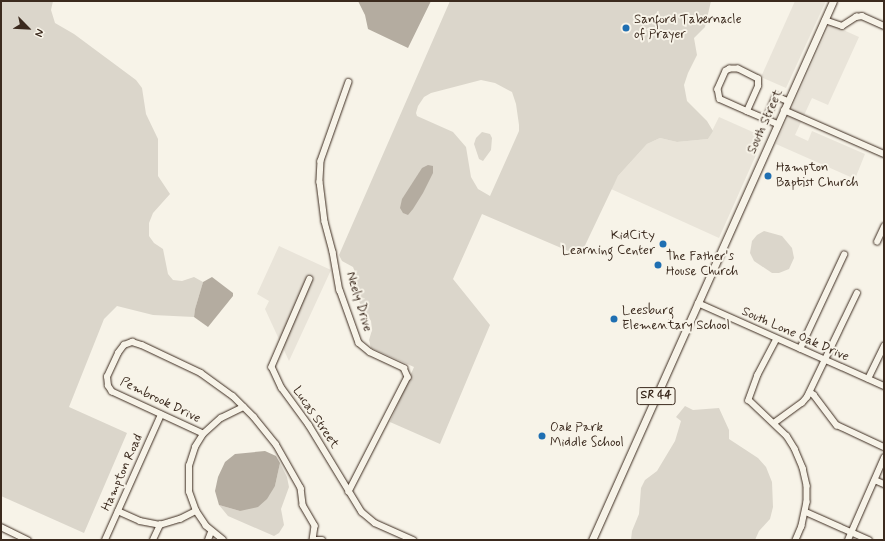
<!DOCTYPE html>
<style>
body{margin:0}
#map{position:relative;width:885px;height:541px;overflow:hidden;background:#f7f3e8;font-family:Mynerve,sans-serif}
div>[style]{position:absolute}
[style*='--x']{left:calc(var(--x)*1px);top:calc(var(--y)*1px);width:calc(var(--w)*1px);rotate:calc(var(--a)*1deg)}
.built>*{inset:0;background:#e9e4d9}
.green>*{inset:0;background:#dbd6cb}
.water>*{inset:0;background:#b4aca0}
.roads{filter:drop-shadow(0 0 1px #3b2a1e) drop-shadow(0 0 1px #3b2a1e)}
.minor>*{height:5.5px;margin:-2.75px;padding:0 2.75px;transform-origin:2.75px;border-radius:2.75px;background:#f7f3e8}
.major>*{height:7px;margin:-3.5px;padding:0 3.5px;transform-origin:3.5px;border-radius:3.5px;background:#f7f3e8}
.dots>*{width:11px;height:11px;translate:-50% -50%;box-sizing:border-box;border:2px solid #f7f3e8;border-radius:50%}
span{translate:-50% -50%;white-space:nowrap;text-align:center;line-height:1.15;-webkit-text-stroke:4px #f7f3e8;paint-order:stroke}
.shield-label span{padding:1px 3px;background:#f7f3e8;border:1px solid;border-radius:3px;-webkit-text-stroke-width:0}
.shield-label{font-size:12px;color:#3b2a1e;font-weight:700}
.poi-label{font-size:13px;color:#3b2a1e}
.left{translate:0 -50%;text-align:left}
.right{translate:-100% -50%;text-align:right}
.street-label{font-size:13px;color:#3b2a1e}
.frame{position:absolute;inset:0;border:2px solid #3b2a1e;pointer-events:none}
.north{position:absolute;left:8px;top:8px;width:40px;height:40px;-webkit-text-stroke:3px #f7f3e8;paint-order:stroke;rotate:114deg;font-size:11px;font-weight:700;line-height:16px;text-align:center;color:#3b2a1e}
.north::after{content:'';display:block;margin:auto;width:14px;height:18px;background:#3b2a1e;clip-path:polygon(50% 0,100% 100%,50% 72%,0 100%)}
</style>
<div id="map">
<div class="built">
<i style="clip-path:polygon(795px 1px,826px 1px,786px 88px,761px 77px)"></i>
<i style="clip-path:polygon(830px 24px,859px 37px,828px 105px,812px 98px,795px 135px,808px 141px,812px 131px,865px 154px,855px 179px,776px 144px)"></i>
<i style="clip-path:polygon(719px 117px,764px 137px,719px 238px,611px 189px,618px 176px,647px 144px,660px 138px,677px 142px,708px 139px)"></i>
<i style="clip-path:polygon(279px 246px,331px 270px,289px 361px,265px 309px,269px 301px,257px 294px)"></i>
</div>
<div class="green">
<i style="clip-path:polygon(1px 1px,53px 1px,51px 10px,55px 23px,74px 34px,136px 80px,142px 88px,146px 114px,158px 139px,158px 176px,170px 194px,153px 213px,149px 223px,149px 236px,154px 243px,163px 249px,168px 274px,173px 280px,182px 281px,194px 277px,203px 282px,195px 309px,194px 317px,153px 315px,117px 306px,104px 319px,69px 407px,127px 433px,84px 533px,1px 496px)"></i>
<i style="clip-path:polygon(evenodd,450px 1px,711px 1px,705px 27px,694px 38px,697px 55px,688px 73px,684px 85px,687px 101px,707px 121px,713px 131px,708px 139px,677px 142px,660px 138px,647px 144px,618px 176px,580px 256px,482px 214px,453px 279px,490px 325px,440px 444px,390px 422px,414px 367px,371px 348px,369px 340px,372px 330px,371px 321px,358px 300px,353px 288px,355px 272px,353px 267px,342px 261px,339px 255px,450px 1px,481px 80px,495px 83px,512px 92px,516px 104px,519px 125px,519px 131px,490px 196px,478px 189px,471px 177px,466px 147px,453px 132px,417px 116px,416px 113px,418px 106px,424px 97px,431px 93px,481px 80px)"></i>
<i style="clip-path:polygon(482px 132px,490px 134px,492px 138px,491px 150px,483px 161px,479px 159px,474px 144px,476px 138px)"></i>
<i style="clip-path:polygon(764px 231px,782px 236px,792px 248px,794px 258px,789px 269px,779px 273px,772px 273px,754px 261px,750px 253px,752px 241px,757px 235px)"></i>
<i style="clip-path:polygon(685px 406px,693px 410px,719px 408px,729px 430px,729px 439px,758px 458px,766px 467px,772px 482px,773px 507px,770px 519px,759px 531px,755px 540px,631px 540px,632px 531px,639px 514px,641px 488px,645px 480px,657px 471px,675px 441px,681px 421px,676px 417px)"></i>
<i style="clip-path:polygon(280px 463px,287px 477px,289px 487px,281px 509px,284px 525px,279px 533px,274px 536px,228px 516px,219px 505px,240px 511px,275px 486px)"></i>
</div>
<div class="water">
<i style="clip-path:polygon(358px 1px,431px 1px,408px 48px,368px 29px,365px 15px)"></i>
<i style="clip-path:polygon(428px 165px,433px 166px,433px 173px,423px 193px,413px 209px,408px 215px,403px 213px,400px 208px,402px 199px,422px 168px)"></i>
<i style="clip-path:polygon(212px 277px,233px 293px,233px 296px,208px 327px,194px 317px,195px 309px,203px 282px)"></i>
<i style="clip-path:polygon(265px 451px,276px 456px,280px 463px,275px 486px,267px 499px,258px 507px,240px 511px,219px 505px,215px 491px,218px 477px,225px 462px,235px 454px)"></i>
</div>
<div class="roads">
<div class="minor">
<i style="--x:825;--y:20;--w:18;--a:19"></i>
<i style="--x:842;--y:26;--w:17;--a:-33"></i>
<i style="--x:856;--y:17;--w:6;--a:-9"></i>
<i style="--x:862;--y:16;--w:24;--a:24"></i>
<i style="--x:349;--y:82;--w:84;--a:109.5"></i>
<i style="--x:321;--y:161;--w:21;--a:93"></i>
<i style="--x:320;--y:182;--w:40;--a:82.9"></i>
<i style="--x:325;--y:222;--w:31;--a:75"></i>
<i style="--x:333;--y:252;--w:39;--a:80"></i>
<i style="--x:340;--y:290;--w:56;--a:70.3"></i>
<i style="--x:359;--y:343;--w:14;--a:39"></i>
<i style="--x:370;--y:352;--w:38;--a:25"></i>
<i style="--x:404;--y:368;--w:10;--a:66"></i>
<i style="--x:408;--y:377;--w:129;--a:117.2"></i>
<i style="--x:784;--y:110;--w:109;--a:23.7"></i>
<i style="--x:747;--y:111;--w:27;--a:-66"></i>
<i style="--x:758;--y:86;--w:7;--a:-90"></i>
<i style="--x:758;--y:79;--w:22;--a:-153"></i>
<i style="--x:738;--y:69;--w:8;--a:180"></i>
<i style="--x:730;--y:69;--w:4;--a:153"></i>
<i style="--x:726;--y:71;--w:20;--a:114"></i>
<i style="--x:718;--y:89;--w:10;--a:79"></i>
<i style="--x:720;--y:99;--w:30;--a:24"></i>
<i style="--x:747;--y:111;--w:34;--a:23"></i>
<i style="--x:766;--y:119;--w:25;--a:-67"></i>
<i style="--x:776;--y:96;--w:13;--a:23"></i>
<i style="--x:877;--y:242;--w:17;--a:-65"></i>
<i style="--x:310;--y:279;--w:96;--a:113.4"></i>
<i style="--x:272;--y:367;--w:23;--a:65"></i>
<i style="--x:282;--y:388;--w:46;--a:53.9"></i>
<i style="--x:309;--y:425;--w:102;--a:58.7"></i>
<i style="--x:362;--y:512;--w:17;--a:40"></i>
<i style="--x:375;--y:523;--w:42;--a:24.1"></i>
<i style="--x:698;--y:303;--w:204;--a:24"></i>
<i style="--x:777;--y:339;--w:41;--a:117.8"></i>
<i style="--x:758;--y:375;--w:27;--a:110"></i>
<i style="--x:749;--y:400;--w:52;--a:43.5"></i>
<i style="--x:787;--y:436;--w:15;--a:58"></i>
<i style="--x:795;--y:449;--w:21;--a:67"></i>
<i style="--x:803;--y:468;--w:18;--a:77"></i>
<i style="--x:807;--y:486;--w:16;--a:90"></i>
<i style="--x:807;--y:502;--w:25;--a:102"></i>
<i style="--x:802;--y:526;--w:15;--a:113"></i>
<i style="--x:800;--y:349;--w:104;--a:-64.9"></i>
<i style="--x:868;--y:379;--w:37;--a:-64"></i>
<i style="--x:810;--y:392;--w:5;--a:37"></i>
<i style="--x:814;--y:395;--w:38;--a:53"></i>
<i style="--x:837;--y:425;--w:52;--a:25.1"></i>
<i style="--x:774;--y:423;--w:34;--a:-36"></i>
<i style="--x:802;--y:403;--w:8;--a:-50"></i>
<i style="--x:807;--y:397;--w:115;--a:-64.3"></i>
<i style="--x:203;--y:434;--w:100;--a:-155.2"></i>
<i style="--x:112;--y:392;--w:7;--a:-124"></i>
<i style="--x:108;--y:386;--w:9;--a:-96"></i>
<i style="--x:107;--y:377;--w:26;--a:-65"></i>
<i style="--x:118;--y:353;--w:10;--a:-53"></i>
<i style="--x:124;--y:345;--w:9;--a:-21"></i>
<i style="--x:132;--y:342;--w:10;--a:17"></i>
<i style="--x:142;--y:345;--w:65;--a:25.4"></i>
<i style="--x:201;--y:373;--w:39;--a:36"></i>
<i style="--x:233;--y:396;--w:30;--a:45"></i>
<i style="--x:254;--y:417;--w:35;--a:51"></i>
<i style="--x:276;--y:444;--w:51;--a:60.4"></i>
<i style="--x:301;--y:488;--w:17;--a:83"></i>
<i style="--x:303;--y:505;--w:24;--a:60"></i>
<i style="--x:315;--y:526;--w:14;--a:98"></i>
<i style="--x:875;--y:480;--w:10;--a:24"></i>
<i style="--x:118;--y:511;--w:24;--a:24"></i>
<i style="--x:140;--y:521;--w:20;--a:11"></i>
<i style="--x:160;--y:525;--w:21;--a:-17"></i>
<i style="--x:180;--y:519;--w:18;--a:-27"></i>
<i style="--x:806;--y:512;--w:69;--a:24"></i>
<i style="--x:1;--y:527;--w:30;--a:26"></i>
<i style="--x:105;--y:540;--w:137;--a:-65.9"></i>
<i style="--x:153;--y:540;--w:17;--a:-65"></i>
<i style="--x:208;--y:540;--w:9;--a:-69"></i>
<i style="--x:223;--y:540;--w:22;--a:-141"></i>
<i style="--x:206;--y:526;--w:18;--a:-124"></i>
<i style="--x:196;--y:511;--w:20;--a:-110"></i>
<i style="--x:189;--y:492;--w:26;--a:-90"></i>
<i style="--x:189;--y:466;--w:20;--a:-72"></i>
<i style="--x:195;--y:447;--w:15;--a:-58"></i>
<i style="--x:203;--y:434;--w:24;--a:-42"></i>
<i style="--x:221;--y:418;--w:25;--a:-26"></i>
<i style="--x:313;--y:540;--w:9;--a:0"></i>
<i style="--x:848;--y:540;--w:90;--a:-66.3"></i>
</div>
<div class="major">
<i style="--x:592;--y:540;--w:590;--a:-65.91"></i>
</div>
</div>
<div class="dots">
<i style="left:626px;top:28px;background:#1f6fb2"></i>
<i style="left:768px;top:176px;background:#1f6fb2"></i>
<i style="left:663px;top:244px;background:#1f6fb2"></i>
<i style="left:658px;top:265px;background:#1f6fb2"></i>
<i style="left:614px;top:319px;background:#1f6fb2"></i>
<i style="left:542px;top:436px;background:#1f6fb2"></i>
</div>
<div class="shield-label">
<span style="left:656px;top:396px">SR 44</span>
</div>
<div class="poi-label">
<span class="left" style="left:634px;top:28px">Sanford Tabernacle<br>of Prayer</span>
<span class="left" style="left:776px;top:176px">Hampton<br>Baptist Church</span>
<span class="right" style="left:655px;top:244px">KidCity<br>Learning Center</span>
<span class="left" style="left:666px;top:265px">The Father's<br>House Church</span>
<span class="left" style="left:622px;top:319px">Leesburg<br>Elementary School</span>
<span class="left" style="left:550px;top:436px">Oak Park<br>Middle School</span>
</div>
<div class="street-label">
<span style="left:766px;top:122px;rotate:-66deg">South Street</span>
<span style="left:358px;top:302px;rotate:73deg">Neely Drive</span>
<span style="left:795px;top:335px;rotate:24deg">South Lone Oak Drive</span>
<span style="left:160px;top:401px;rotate:26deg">Pembrook Drive</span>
<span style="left:315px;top:418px;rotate:56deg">Lucas Street</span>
<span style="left:123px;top:473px;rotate:-66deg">Hampton Road</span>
</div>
<div class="frame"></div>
<div class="north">N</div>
</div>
